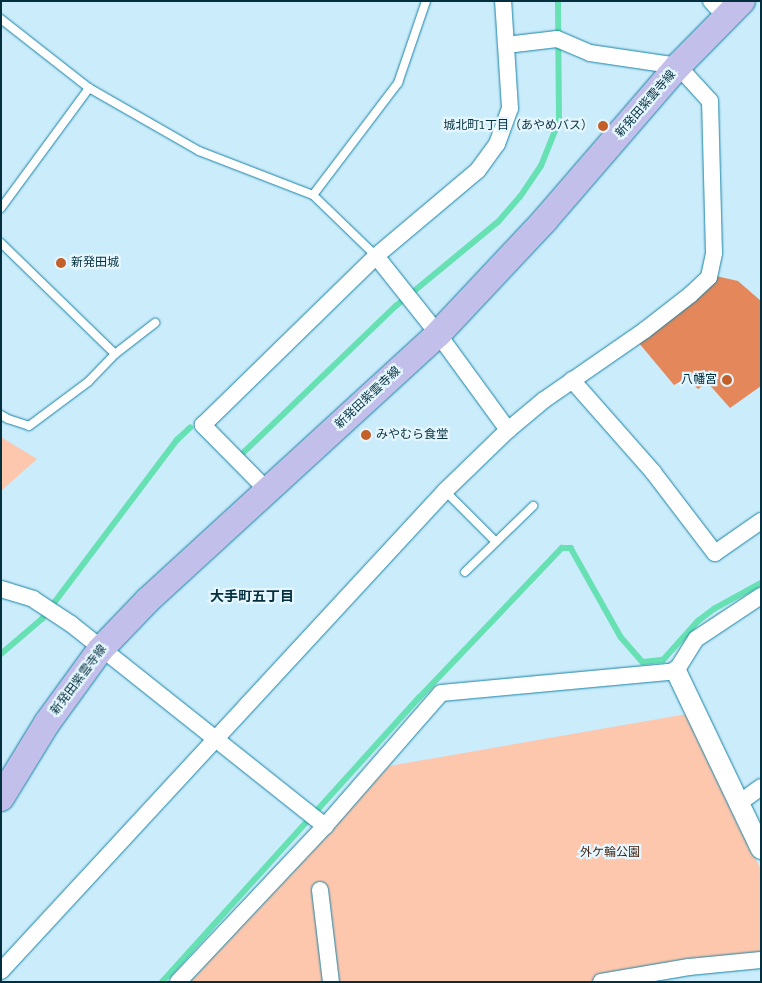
<!DOCTYPE html>
<meta charset="utf-8">
<style>
body{margin:0}
#map{position:relative;width:762px;height:983px;overflow:hidden;background:#caecfb;font-family:"Asap Condensed","Noto Sans JP",sans-serif}
div>[style]{position:absolute}
[style*='--x']{left:calc(var(--x)*1px);top:calc(var(--y)*1px);width:calc(var(--w)*1px);rotate:calc(var(--a)*1deg)}
.green>*{inset:0;background:#fdc7ae}
.forest>*{inset:0;background:#e4875a}
.stream>*{height:5.5px;margin:-2.75px;padding:0 2.75px;transform-origin:2.75px;border-radius:2.75px;background:#67e1b3}
.roads{filter:drop-shadow(0 0 1px #1883a5) drop-shadow(0 0 1px #1883a5)}
.service>*{height:8px;margin:-4px;padding:0 4px;transform-origin:4px;border-radius:4px;background:#fff}
.minor>*{height:16px;margin:-8px;padding:0 8px;transform-origin:8px;border-radius:8px;background:#fff}
.tertiary>*{height:20px;margin:-10px;padding:0 10px;transform-origin:10px;border-radius:10px;background:#fff}
.primary>*{height:26px;margin:-13px;padding:0 13px;transform-origin:13px;border-radius:13px;background:#c2bfeb}
.dots>*{width:14px;height:14px;translate:-50% -50%;box-sizing:border-box;border:2px solid #e5f6fe;border-radius:50%}
span{translate:-50% -50%;white-space:nowrap;text-align:center;line-height:1.15;-webkit-text-stroke:4.5px #e5f6fe;paint-order:stroke}
.street-label{font-size:12px;color:#042f3e}
.poi-label{font-size:12px;color:#042f3e}
.right{translate:-100% -50%;text-align:right}
.left{translate:0 -50%;text-align:left}
.park-label{font-size:12px;color:#431e0b}
.neighbourhood-label{font-size:14px;color:#042f3e;font-weight:700}
.frame{position:absolute;inset:0;border:2px solid #042f3e;pointer-events:none}
</style>
<div id="map">
<div class="green">
<i style="clip-path:polygon(1px 437px,37px 459px,1px 491px)"></i>
<i style="clip-path:polygon(687px 714px,761px 870px,761px 958px,589px 982px,190px 982px,389px 766px)"></i>
</div>
<div class="forest">
<i style="clip-path:polygon(716px 276px,738px 281px,761px 301px,761px 386px,730px 408px,707px 382px,698px 389px,687px 378px,674px 385px,634px 337px)"></i>
</div>
<div class="stream">
<i style="--x:242;--y:454;--w:214;--a:-43.9"></i>
<i style="--x:396;--y:306;--w:132;--a:-39.5"></i>
<i style="--x:498;--y:222;--w:33;--a:-49"></i>
<i style="--x:520;--y:197;--w:37;--a:-56"></i>
<i style="--x:541;--y:166;--w:48;--a:-68.2"></i>
<i style="--x:559;--y:121;--w:120;--a:-90.5"></i>
<i style="--x:1;--y:654;--w:54;--a:-40.5"></i>
<i style="--x:42;--y:619;--w:224;--a:-53"></i>
<i style="--x:177;--y:440;--w:18;--a:-43"></i>
<i style="--x:162;--y:982;--w:383;--a:-47.9"></i>
<i style="--x:419;--y:698;--w:207;--a:-46.4"></i>
<i style="--x:562;--y:548;--w:9;--a:0"></i>
<i style="--x:571;--y:548;--w:102;--a:60.7"></i>
<i style="--x:621;--y:637;--w:33;--a:49"></i>
<i style="--x:643;--y:662;--w:20;--a:-6"></i>
<i style="--x:663;--y:660;--w:52;--a:-48.1"></i>
<i style="--x:698;--y:621;--w:20;--a:-37"></i>
<i style="--x:714;--y:609;--w:54;--a:-29"></i>
</div>
<div class="roads">
<div class="service">
<i style="--x:1;--y:19;--w:112;--a:38.1"></i>
<i style="--x:89;--y:88;--w:127;--a:29.8"></i>
<i style="--x:199;--y:151;--w:122;--a:21.1"></i>
<i style="--x:313;--y:195;--w:88;--a:44.1"></i>
<i style="--x:313;--y:195;--w:141;--a:-52.8"></i>
<i style="--x:398;--y:83;--w:87;--a:-71.1"></i>
<i style="--x:1;--y:208;--w:149;--a:-53.7"></i>
<i style="--x:1;--y:243;--w:159;--a:44.2"></i>
<i style="--x:1;--y:415;--w:8;--a:30"></i>
<i style="--x:8;--y:419;--w:22;--a:18"></i>
<i style="--x:29;--y:426;--w:74;--a:-36.7"></i>
<i style="--x:88;--y:382;--w:39;--a:-46"></i>
<i style="--x:115;--y:354;--w:51;--a:-37.8"></i>
<i style="--x:445;--y:491;--w:72;--a:45"></i>
<i style="--x:465;--y:572;--w:95;--a:-44.1"></i>
</div>
<div class="minor">
<i style="--x:711;--y:1;--w:22;--a:47"></i>
<i style="--x:376;--y:256;--w:100;--a:51.5"></i>
<i style="--x:438;--y:334;--w:119;--a:53.9"></i>
<i style="--x:572;--y:380;--w:123;--a:48.6"></i>
<i style="--x:653;--y:472;--w:102;--a:52.6"></i>
<i style="--x:715;--y:553;--w:56;--a:-34.8"></i>
<i style="--x:268;--y:491;--w:93;--a:-134.6"></i>
<i style="--x:203;--y:425;--w:242;--a:-44.3"></i>
<i style="--x:376;--y:256;--w:133;--a:-40.1"></i>
<i style="--x:478;--y:170;--w:32;--a:-54"></i>
<i style="--x:497;--y:144;--w:38;--a:-70"></i>
<i style="--x:510;--y:108;--w:107;--a:-93.7"></i>
<i style="--x:1;--y:589;--w:34;--a:17"></i>
<i style="--x:33;--y:599;--w:45;--a:33.3"></i>
<i style="--x:71;--y:624;--w:325;--a:38.5"></i>
<i style="--x:739;--y:803;--w:27;--a:-36"></i>
<i style="--x:320;--y:890;--w:93;--a:83.2"></i>
<i style="--x:1;--y:971;--w:654;--a:-47.23"></i>
<i style="--x:445;--y:491;--w:88;--a:-44.1"></i>
<i style="--x:508;--y:430;--w:47;--a:-39.8"></i>
<i style="--x:544;--y:400;--w:123;--a:-34.7"></i>
<i style="--x:645;--y:330;--w:57;--a:-37.9"></i>
<i style="--x:690;--y:295;--w:26;--a:-43"></i>
<i style="--x:709;--y:277;--w:25;--a:-78"></i>
<i style="--x:714;--y:253;--w:152;--a:-91.5"></i>
<i style="--x:710;--y:101;--w:47;--a:-132.4"></i>
<i style="--x:678;--y:66;--w:89;--a:-171.6"></i>
<i style="--x:590;--y:53;--w:36;--a:-157"></i>
<i style="--x:557;--y:39;--w:51;--a:173.3"></i>
<i style="--x:178;--y:982;--w:214;--a:-46.7"></i>
<i style="--x:325;--y:826;--w:176;--a:-48.9"></i>
<i style="--x:441;--y:693;--w:236;--a:-5.3"></i>
<i style="--x:676;--y:671;--w:38;--a:-58"></i>
<i style="--x:696;--y:639;--w:78;--a:-33.5"></i>
<i style="--x:601;--y:982;--w:89;--a:-9.7"></i>
<i style="--x:689;--y:967;--w:72;--a:-5.6"></i>
</div>
<div class="tertiary">
<i style="--x:676;--y:671;--w:197;--a:64.5"></i>
</div>
<div class="primary">
<i style="--x:1;--y:798;--w:88;--a:-58.5"></i>
<i style="--x:47;--y:723;--w:90;--a:-54"></i>
<i style="--x:100;--y:650;--w:69;--a:-46.2"></i>
<i style="--x:148;--y:600;--w:394;--a:-42.5"></i>
<i style="--x:438;--y:334;--w:156;--a:-46.8"></i>
<i style="--x:545;--y:220;--w:203;--a:-49.2"></i>
<i style="--x:678;--y:66;--w:91;--a:-45.4"></i>
</div>
</div>
<div class="dots">
<i style="left:603px;top:126px;background:#c35f29"></i>
<i style="left:61px;top:263px;background:#c35f29"></i>
<i style="left:727px;top:380px;background:#c35f29"></i>
<i style="left:366px;top:435px;background:#c35f29"></i>
</div>
<div class="street-label">
<span style="left:646px;top:104px;rotate:-49deg">新発田紫雲寺線</span>
<span style="left:368px;top:398px;rotate:-43deg">新発田紫雲寺線</span>
<span style="left:79px;top:680px;rotate:-53deg">新発田紫雲寺線</span>
</div>
<div class="poi-label">
<span class="right" style="left:593px;top:126px">城北町1丁目（あやめバス）</span>
<span class="left" style="left:71px;top:263px">新発田城</span>
<span class="right" style="left:717px;top:380px">八幡宮</span>
<span class="left" style="left:376px;top:435px">みやむら食堂</span>
</div>
<div class="park-label">
<span style="left:610px;top:853px">外ケ輪公園</span>
</div>
<div class="neighbourhood-label">
<span style="left:252px;top:596px">大手町五丁目</span>
</div>
<div class="frame"></div>
</div>
